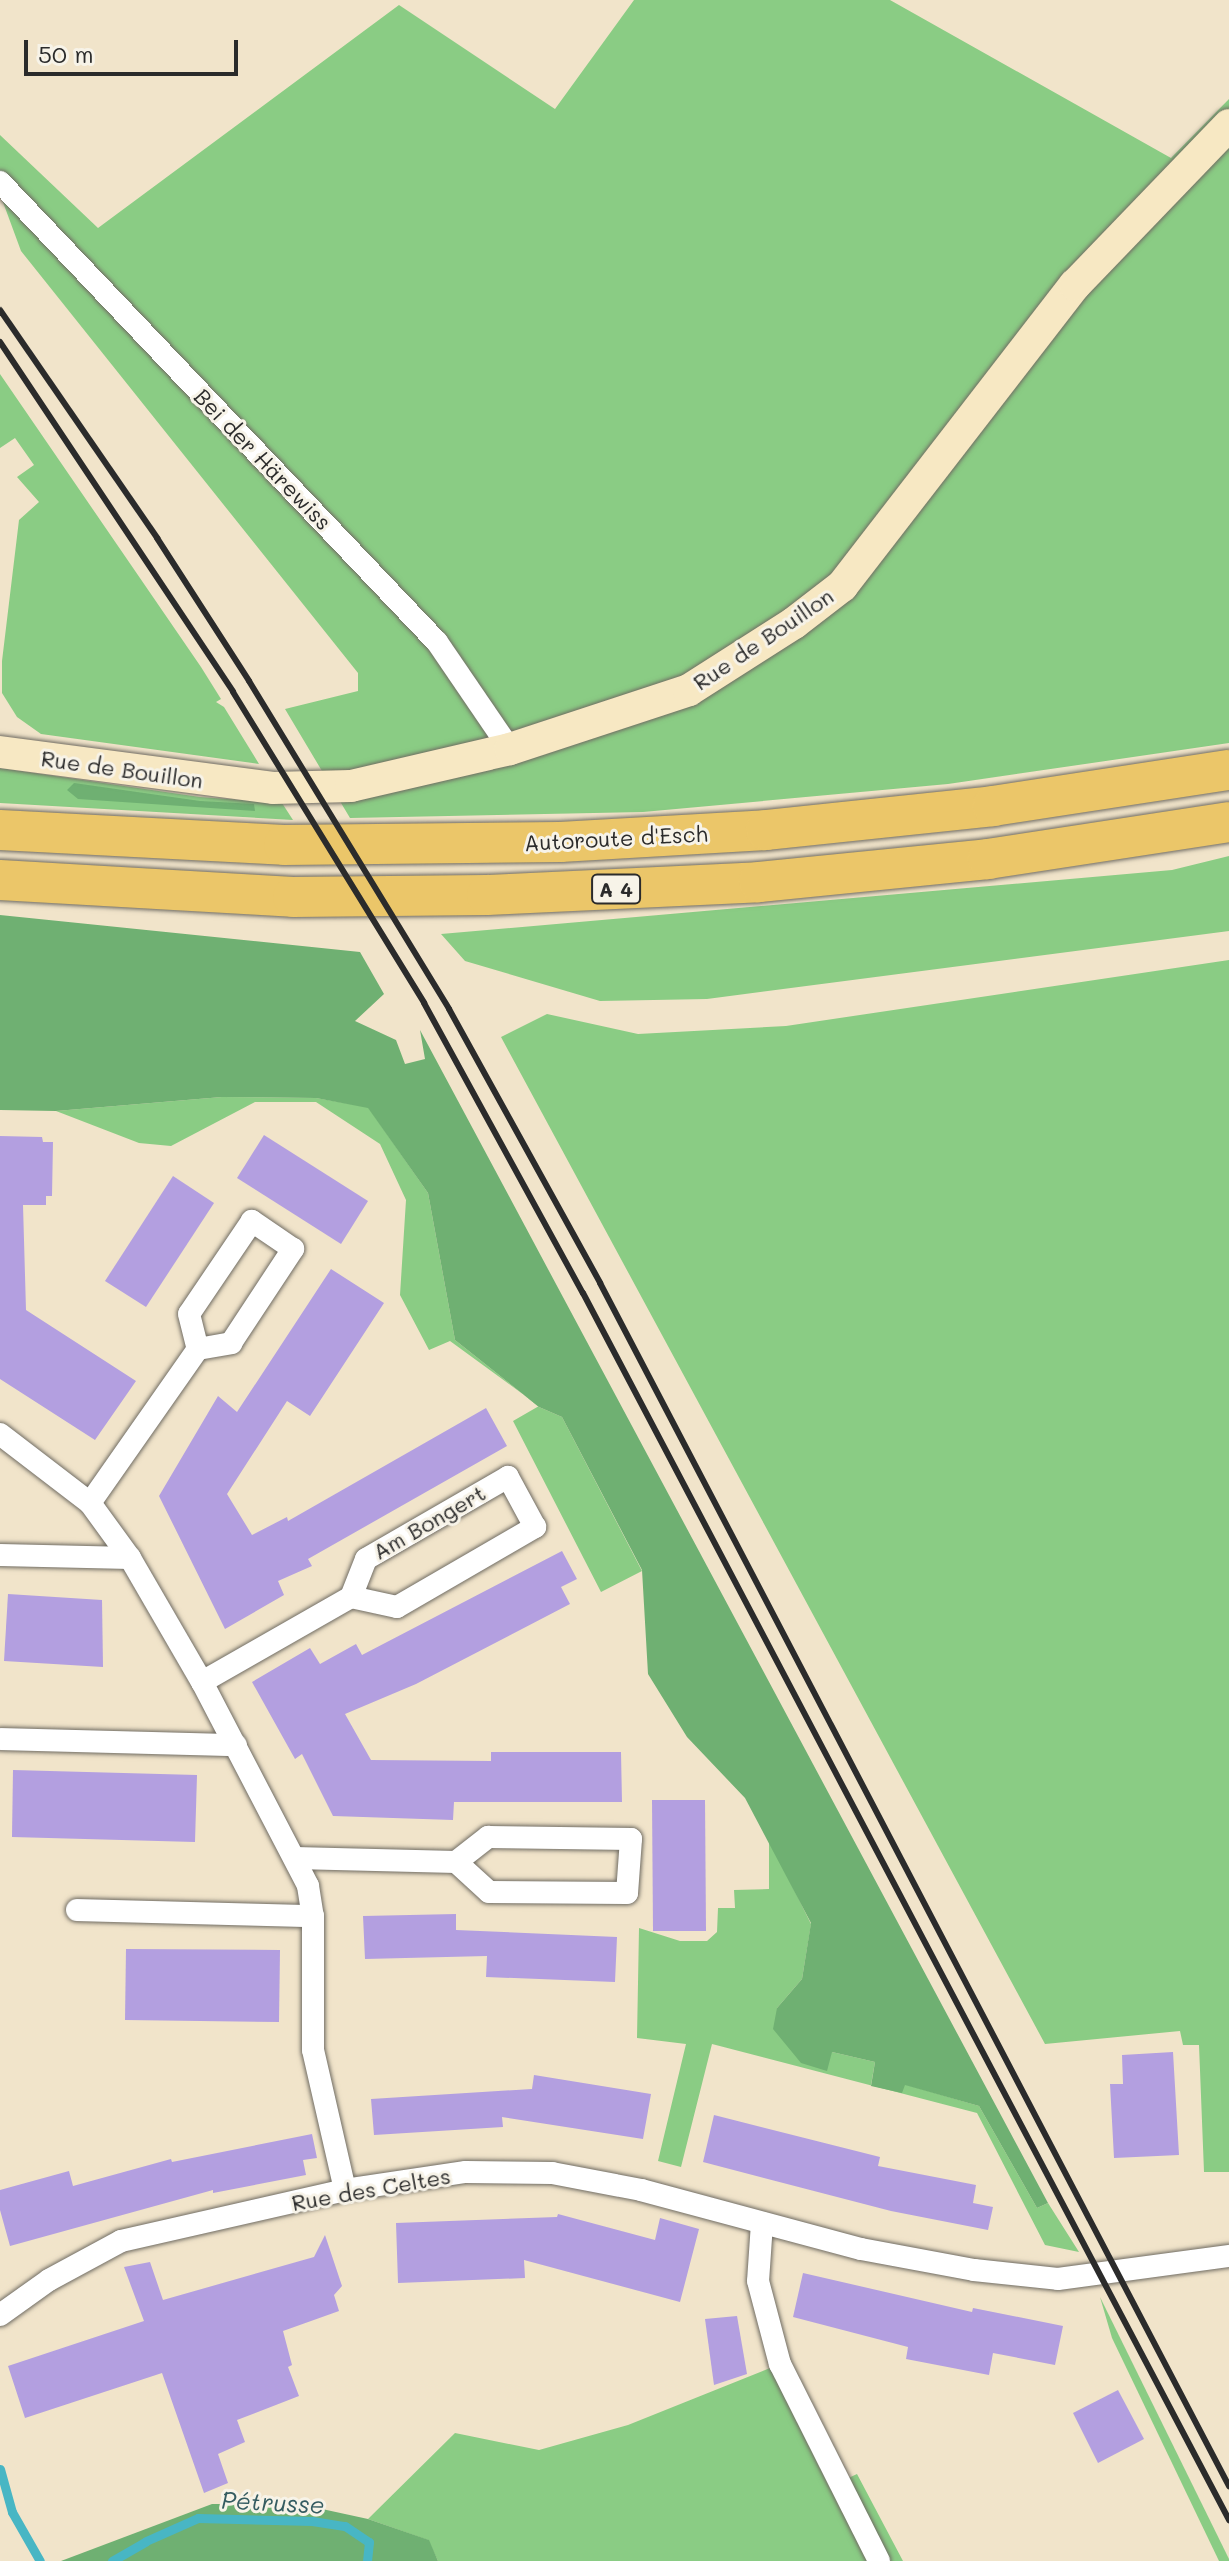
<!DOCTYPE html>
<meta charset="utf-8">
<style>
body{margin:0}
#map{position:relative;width:1229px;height:2561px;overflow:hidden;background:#f1e4ca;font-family:Mali,sans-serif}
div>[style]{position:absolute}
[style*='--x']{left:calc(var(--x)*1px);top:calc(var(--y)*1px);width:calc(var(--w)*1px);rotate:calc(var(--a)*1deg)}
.green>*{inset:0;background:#8acc84}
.forest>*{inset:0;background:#6fb072}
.stream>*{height:9px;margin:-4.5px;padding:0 4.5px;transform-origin:4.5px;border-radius:4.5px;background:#48b6c4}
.building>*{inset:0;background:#b39fe0}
.roads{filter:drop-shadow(0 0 2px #706c63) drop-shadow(0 0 2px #706c63)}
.street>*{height:22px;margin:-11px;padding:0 11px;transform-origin:11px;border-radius:11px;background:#fff}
.secondary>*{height:32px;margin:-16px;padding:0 16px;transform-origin:16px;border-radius:16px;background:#f7e8c3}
.highway>*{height:40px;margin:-20px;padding:0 20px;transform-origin:20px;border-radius:20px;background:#ebc669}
.rail>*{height:6px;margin:-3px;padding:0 3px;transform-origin:3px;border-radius:3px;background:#2b2b2b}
span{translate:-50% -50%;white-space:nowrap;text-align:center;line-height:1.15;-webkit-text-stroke:6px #f7f3e8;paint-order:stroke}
.shield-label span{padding:2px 6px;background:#f7f3e8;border:2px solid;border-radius:6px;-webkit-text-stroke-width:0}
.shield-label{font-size:20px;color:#2b2b2b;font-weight:700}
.street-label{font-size:22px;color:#2b2b2b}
.water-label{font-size:24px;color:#355c61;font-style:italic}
.scale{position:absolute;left:24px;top:40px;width:214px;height:36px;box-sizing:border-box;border:4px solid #2b2b2b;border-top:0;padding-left:10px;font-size:24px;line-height:28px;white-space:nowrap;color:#2b2b2b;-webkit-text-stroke:6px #f7f3e8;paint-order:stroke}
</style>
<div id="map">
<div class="green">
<i style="clip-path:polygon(634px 0,890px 0,1171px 158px,1229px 99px,1229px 743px,948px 784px,643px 812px,350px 818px,285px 709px,358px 691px,358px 673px,21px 251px,0 194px,0 135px,98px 228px,399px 5px,555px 109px)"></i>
<i style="clip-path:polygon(0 374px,201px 667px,221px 699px,216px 702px,224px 707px,259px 764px,41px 734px,17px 717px,2px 693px,2px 661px,19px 520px,39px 502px,17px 477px,34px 465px,15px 438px,0 448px)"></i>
<i style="clip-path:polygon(0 768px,200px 797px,282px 803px,293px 820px,0 803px)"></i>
<i style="clip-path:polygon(1229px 856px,1229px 931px,707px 999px,600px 1001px,465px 961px,441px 934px,1172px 870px)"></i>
<i style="clip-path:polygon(1229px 960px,1229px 2172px,1204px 2172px,1199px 2045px,1183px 2045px,1180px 2031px,1045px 2044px,501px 1037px,547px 1014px,638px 1034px,786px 1026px)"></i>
<i style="clip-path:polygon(222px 1097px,316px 1098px,368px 1107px,428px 1193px,455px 1340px,539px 1407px,562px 1417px,642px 1571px,601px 1592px,513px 1421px,539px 1406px,450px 1341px,429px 1350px,400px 1295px,406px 1200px,380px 1144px,316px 1102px,255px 1102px,171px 1146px,139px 1143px,56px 1111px)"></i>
<i style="clip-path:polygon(769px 1839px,811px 1924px,802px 1979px,777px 2008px,832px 2052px,875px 2062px,871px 2085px,904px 2084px,979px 2106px,1037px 2208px,1048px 2203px,1079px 2252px,1045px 2245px,977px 2113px,712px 2044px,681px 2167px,658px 2161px,686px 2044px,637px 2038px,639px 1928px,680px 1941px,707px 1941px,717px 1932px,718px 1908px,735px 1908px,734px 1890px,769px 1889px)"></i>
<i style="clip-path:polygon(1100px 2297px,1229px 2559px,1229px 2561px,1219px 2561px,1112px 2338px)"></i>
<i style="clip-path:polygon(780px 2364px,842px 2481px,857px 2474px,903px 2561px,438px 2561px,428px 2540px,368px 2519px,455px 2433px,539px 2450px,628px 2425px)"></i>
</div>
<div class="forest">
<i style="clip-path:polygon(74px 783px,200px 801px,254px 804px,255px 811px,78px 799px,67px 790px)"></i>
<i style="clip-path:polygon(0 915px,360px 952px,384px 994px,355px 1021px,396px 1040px,405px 1064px,425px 1059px,420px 1030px,1048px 2203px,1037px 2208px,979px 2106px,905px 2085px,902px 2093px,871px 2086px,875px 2062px,832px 2052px,827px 2071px,801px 2063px,773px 2029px,777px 2008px,802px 1979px,811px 1923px,745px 1798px,687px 1737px,648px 1674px,642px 1570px,562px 1417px,539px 1407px,455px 1340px,428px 1193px,368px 1108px,316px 1098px,222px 1097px,56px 1111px,0 1110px)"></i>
<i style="clip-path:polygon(212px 2504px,299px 2504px,368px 2519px,429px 2540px,438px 2561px,61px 2561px)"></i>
</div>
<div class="stream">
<i style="--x:0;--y:2469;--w:45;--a:74.4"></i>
<i style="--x:12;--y:2512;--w:56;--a:60.3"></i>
<i style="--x:112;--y:2561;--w:39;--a:-30"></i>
<i style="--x:146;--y:2541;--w:57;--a:-23.9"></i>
<i style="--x:198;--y:2518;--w:114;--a:1.5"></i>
<i style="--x:312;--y:2521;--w:33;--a:9"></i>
<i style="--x:345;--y:2526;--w:29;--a:34"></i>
<i style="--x:369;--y:2542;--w:19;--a:96"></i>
</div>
<div class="building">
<i style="clip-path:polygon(264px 1135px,368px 1201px,341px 1244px,237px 1178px)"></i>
<i style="clip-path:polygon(0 1136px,42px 1137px,43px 1142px,53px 1142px,52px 1196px,46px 1196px,46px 1205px,23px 1205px,26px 1310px,136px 1381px,95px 1440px,0 1379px)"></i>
<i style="clip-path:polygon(173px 1176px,214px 1203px,146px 1307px,105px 1281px)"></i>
<i style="clip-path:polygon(331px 1269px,384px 1303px,310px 1416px,287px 1401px,227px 1494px,252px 1535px,287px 1517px,288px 1521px,486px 1408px,507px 1446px,308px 1559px,312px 1566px,278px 1581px,284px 1595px,225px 1629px,159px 1496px,218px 1396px,237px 1412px)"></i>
<i style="clip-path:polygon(562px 1551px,577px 1579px,561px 1587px,570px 1604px,416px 1684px,345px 1714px,371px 1760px,491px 1761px,491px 1752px,621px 1752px,622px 1802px,454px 1802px,453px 1820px,333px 1816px,302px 1754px,295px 1759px,252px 1682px,310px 1648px,320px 1664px,356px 1644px,362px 1655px)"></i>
<i style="clip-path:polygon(8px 1594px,102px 1600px,103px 1667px,4px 1661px)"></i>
<i style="clip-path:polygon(13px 1770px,197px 1775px,195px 1842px,12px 1837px)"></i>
<i style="clip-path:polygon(652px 1800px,705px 1800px,706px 1931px,653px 1931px)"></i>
<i style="clip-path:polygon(456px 1914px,456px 1930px,617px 1937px,615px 1982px,486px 1977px,487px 1956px,365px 1959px,363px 1916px)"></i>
<i style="clip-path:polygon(126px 1949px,280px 1950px,279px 2022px,125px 2020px)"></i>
<i style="clip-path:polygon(1173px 2052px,1179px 2155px,1114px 2158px,1110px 2084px,1123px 2084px,1122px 2055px)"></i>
<i style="clip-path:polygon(534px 2075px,651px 2094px,643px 2139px,502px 2117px,503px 2127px,374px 2135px,371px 2099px,532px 2089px)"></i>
<i style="clip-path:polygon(714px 2115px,880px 2157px,878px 2166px,976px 2185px,973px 2203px,993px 2207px,988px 2230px,891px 2211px,703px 2162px)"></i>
<i style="clip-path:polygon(312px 2134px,317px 2158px,303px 2160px,306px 2175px,213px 2193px,213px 2190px,10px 2246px,0 2210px,0 2190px,69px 2171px,73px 2186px,171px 2159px,172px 2162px)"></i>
<i style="clip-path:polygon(558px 2214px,655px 2240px,660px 2218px,699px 2229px,680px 2302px,524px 2260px,525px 2278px,398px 2283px,396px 2223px,557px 2217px)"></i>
<i style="clip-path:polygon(325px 2235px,342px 2286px,334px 2295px,339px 2311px,283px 2331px,292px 2365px,288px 2367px,299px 2396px,237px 2420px,245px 2442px,218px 2454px,228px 2483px,204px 2493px,162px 2373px,25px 2418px,8px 2366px,144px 2321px,124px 2267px,150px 2262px,163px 2300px,314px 2257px)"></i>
<i style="clip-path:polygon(803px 2273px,972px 2312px,973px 2308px,1063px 2326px,1055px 2365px,993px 2353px,989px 2375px,906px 2359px,908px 2347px,793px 2317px)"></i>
<i style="clip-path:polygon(737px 2316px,747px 2374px,714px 2385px,705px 2319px)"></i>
<i style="clip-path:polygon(1118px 2390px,1144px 2439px,1098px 2463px,1073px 2413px)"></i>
</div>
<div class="roads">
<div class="street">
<i style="--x:0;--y:182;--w:634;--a:46.47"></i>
<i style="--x:437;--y:642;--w:130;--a:55.7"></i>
<i style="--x:0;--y:1434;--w:113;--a:37.5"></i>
<i style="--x:90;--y:1503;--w:68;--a:54"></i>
<i style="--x:130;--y:1558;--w:143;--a:59.9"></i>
<i style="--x:202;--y:1682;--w:230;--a:62.5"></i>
<i style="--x:308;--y:1886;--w:30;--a:81"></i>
<i style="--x:313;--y:1916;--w:134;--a:90"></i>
<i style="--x:313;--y:2050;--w:144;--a:77.1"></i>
<i style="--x:90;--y:1503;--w:188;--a:-55"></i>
<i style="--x:198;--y:1349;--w:34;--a:-10"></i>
<i style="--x:231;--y:1343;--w:113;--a:-56.6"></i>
<i style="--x:293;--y:1249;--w:50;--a:-145.7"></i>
<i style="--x:252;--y:1221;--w:112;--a:124.1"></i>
<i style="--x:189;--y:1314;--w:36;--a:76"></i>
<i style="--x:0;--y:1555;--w:130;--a:1.3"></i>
<i style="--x:202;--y:1682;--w:172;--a:-29.7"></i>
<i style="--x:351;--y:1597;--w:47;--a:12.3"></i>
<i style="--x:397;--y:1607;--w:160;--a:-30.1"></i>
<i style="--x:535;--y:1527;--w:57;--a:-118.4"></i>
<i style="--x:508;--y:1477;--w:164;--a:150"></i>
<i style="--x:366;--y:1559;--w:41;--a:111.5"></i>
<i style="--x:1;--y:1739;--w:235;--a:1.5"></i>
<i style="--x:295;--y:1858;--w:161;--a:1.4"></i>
<i style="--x:456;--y:1862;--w:41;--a:-38"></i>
<i style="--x:488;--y:1837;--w:143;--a:0.8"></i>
<i style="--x:631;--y:1839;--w:54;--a:94.2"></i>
<i style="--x:627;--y:1893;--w:138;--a:-179.6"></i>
<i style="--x:489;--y:1892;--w:45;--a:-137.7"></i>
<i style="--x:77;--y:1910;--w:236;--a:1.5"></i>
<i style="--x:762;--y:2223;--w:58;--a:93.9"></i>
<i style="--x:758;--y:2281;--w:86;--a:75.2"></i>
<i style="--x:780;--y:2364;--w:220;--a:63.3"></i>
<i style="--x:0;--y:2315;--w:60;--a:-35.5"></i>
<i style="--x:49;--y:2280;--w:82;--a:-28.4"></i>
<i style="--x:121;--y:2241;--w:230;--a:-12.8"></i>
<i style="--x:345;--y:2190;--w:122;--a:-8.5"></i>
<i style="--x:466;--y:2172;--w:86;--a:0.7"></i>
<i style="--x:552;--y:2173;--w:91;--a:10.8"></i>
<i style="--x:641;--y:2190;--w:228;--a:15"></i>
<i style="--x:861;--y:2249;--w:115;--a:10.5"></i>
<i style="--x:974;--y:2270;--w:84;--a:6.1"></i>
<i style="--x:1058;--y:2279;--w:173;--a:-7.7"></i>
</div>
<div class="secondary">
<i style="--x:0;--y:752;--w:275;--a:7.5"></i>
<i style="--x:273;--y:788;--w:78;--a:-1.5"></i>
<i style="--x:351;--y:786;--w:163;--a:-13.1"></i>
<i style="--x:510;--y:749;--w:188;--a:-18.2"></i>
<i style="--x:689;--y:690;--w:125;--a:-32.5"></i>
<i style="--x:794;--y:623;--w:61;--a:-37.6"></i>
<i style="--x:842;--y:586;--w:381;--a:-52.3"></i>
<i style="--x:1075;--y:285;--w:222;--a:-46.1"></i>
</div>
<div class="highway">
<i style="--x:0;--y:830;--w:284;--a:3"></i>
<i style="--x:284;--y:845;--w:276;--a:-0.6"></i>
<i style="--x:560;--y:842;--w:206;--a:-3.3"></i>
<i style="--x:766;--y:830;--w:228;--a:-6"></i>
<i style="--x:993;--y:806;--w:239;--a:-8.7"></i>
<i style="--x:0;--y:880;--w:293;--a:3.3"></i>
<i style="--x:293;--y:897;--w:194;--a:-0.6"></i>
<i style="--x:487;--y:895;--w:272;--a:-2.7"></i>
<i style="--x:759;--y:882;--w:230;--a:-5.7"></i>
<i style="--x:988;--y:859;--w:244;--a:-8.7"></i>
</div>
</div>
<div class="rail">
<i style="--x:0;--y:310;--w:277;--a:55.4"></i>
<i style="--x:157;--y:538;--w:170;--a:57.2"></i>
<i style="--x:249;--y:681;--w:384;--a:58.6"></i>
<i style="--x:449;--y:1009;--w:313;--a:61.1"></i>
<i style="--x:600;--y:1283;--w:1358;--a:62.4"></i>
<i style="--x:0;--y:342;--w:420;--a:56.3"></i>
<i style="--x:233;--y:692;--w:365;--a:58.4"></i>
<i style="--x:424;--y:1003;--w:331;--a:61.3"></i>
<i style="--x:583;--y:1293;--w:1387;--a:62.23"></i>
</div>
<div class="shield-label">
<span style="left:616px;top:889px">A 4</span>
</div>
<div class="street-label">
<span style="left:263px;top:459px;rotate:46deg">Bei der Härewiss</span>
<span style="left:763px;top:639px;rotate:-34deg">Rue de Bouillon</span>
<span style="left:122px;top:769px;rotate:8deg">Rue de Bouillon</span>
<span style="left:616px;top:838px;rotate:-3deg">Autoroute d'Esch</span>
<span style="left:429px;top:1522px;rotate:-30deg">Am Bongert</span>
<span style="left:371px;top:2189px;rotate:-10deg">Rue des Celtes</span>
</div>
<div class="water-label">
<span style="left:273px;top:2502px;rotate:3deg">Pétrusse</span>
</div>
<div class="scale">50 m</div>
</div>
